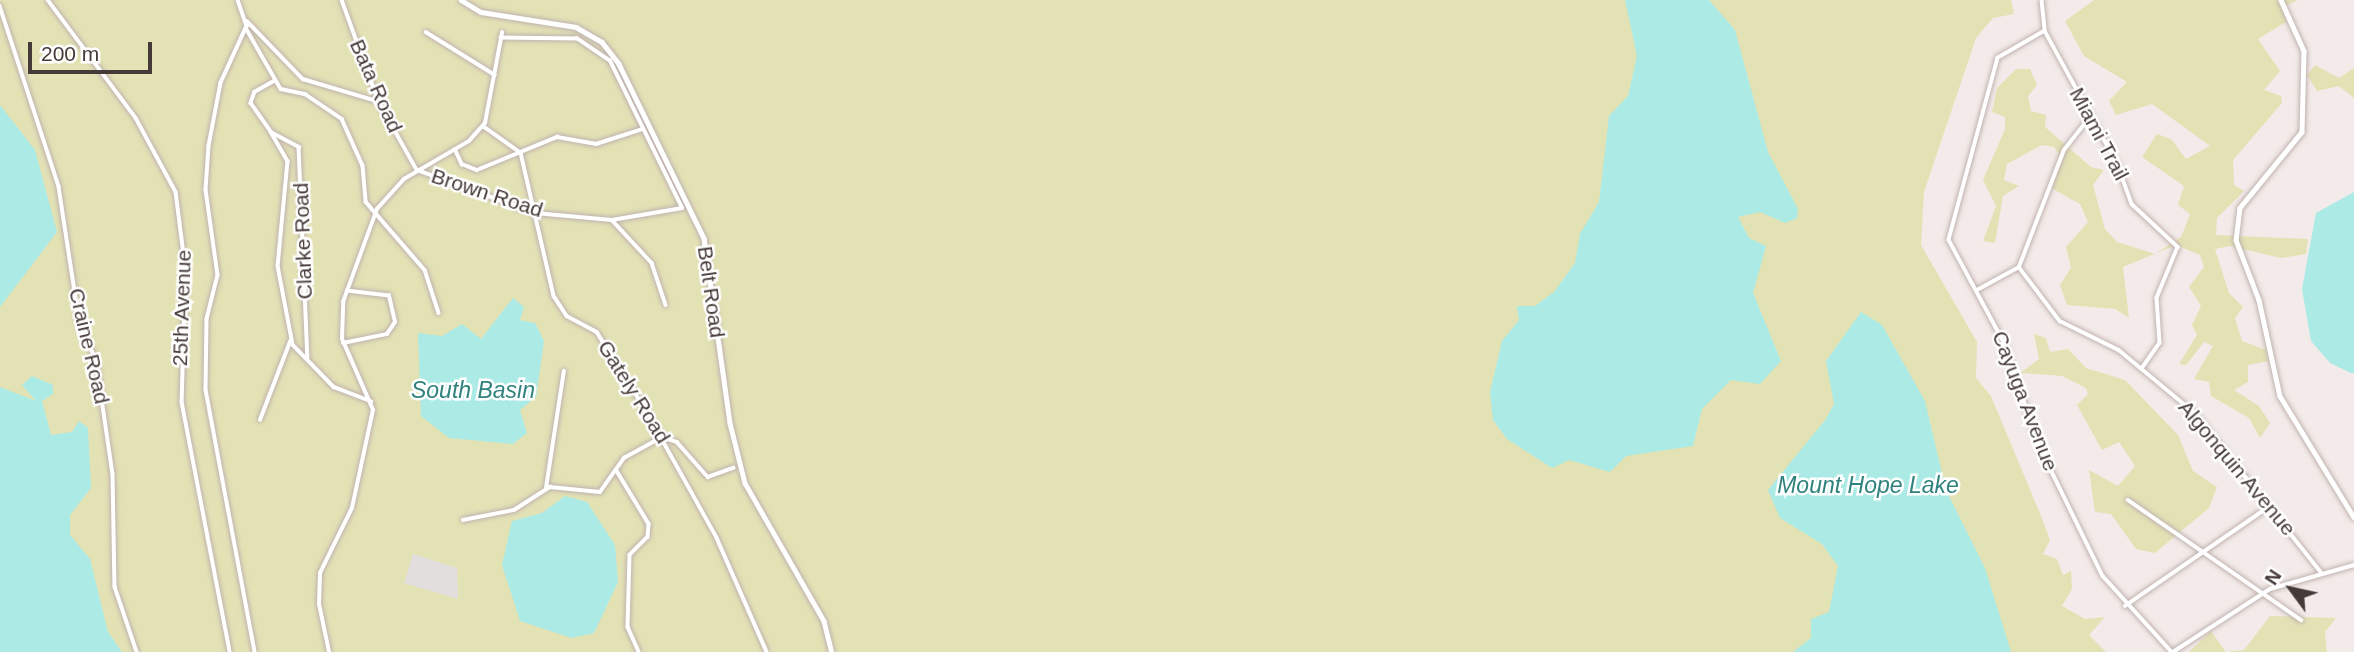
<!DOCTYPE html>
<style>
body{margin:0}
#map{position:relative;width:2354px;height:652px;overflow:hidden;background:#f3ebe9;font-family:Helvetica,sans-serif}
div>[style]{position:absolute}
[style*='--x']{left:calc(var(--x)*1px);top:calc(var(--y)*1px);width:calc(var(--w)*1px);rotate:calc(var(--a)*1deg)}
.green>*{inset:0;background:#e3e2b5}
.parking>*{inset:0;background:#e2dedd}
.water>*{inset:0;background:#abeae5}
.roads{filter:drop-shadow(0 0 2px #c0b3af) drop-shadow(0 0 2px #c0b3af)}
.minor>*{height:3.5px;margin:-1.75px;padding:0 1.75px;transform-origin:1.75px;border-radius:1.75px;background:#fff}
.tertiary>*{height:4.5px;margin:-2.25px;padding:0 2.25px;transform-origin:2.25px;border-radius:2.25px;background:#fff}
span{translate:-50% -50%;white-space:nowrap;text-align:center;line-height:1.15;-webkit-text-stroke:5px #fff;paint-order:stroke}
.street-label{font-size:21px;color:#463a38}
.water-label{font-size:23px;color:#30827d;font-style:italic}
.north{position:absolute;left:2256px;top:554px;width:70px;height:70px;-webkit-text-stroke:5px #fff;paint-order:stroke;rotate:303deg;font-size:19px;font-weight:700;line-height:28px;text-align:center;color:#463a38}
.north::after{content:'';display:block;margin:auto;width:24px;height:32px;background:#463a38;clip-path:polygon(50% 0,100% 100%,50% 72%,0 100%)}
.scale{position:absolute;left:28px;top:42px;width:124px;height:32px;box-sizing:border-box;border:4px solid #463a38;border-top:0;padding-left:9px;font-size:21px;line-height:24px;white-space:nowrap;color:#463a38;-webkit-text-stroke:5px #fff;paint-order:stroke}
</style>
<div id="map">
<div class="green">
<i style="clip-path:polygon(0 0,2011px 0,2014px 14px,1993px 18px,1976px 38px,1924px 192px,1921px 245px,1977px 342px,1976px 378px,1991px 396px,2041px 516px,2050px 540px,2043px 554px,2057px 559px,2063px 575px,2071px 571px,2072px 589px,2062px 606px,2085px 619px,2105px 617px,2089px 635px,2106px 652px,0 652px)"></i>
<i style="clip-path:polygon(2094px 0,2298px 0,2285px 6px,2286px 22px,2258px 39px,2280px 71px,2264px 90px,2281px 96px,2282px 103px,2233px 160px,2234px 185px,2244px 191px,2217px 218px,2216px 235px,2308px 239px,2306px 254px,2281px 258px,2230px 246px,2215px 249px,2229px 293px,2243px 307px,2235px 318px,2242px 341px,2266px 350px,2269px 361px,2248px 365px,2248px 382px,2234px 390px,2259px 406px,2270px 423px,2260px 438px,2249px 418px,2211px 396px,2209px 382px,2194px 379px,2213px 346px,2204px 342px,2186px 365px,2179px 364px,2197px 335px,2192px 325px,2201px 306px,2189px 287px,2204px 267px,2200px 255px,2176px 245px,2123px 267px,2129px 318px,2115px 309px,2067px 305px,2060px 285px,2071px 268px,2066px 247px,2088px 222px,2080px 204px,2053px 189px,2060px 156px,2054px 147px,2042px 145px,2007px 164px,2004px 180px,2019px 186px,2003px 196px,1995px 243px,1983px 241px,1996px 206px,1983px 180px,2005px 129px,2005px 117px,1992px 112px,1997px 88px,2016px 69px,2030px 69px,2037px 85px,2028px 96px,2031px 111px,2046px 115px,2045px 127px,2091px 167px,2104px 170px,2093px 185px,2105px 229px,2117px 242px,2155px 254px,2181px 237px,2190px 214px,2178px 205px,2184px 186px,2142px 157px,2157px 134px,2171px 139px,2186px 159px,2210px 146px,2152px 104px,2116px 115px,2109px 101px,2127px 82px,2084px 56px,2065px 21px)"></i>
<i style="clip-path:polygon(2315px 65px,2339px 78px,2354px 68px,2354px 98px,2339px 86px,2317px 91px,2307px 75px)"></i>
<i style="clip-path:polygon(2034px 334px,2046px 338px,2050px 352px,2068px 349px,2086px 368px,2125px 380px,2178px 435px,2193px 471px,2217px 487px,2209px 508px,2155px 553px,2136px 549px,2111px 514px,2095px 512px,2089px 470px,2118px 486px,2135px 466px,2119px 442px,2102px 450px,2077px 405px,2088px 394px,2086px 388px,2062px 376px,2020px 373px,2039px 359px)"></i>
<i style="clip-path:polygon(2270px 616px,2336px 618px,2325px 632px,2327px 652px,2189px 652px,2211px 631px,2226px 652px,2244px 650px)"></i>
</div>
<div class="parking">
<i style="clip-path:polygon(413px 554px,457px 568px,458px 599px,404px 583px)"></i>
</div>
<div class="water">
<i style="clip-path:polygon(1625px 0,1709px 0,1735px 30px,1768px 152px,1798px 209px,1797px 218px,1785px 223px,1760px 212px,1738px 217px,1749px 238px,1766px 246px,1753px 293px,1781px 361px,1760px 384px,1731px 380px,1702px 409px,1693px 446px,1626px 456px,1610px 472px,1569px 460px,1552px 468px,1507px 439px,1493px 420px,1490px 392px,1502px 341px,1519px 320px,1517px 306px,1535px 306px,1554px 292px,1575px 263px,1580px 234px,1599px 202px,1609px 116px,1628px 96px,1637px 56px)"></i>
<i style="clip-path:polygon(0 105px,35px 150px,57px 232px,0 307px)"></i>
<i style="clip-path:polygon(2354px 192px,2354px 373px,2351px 373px,2330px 363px,2311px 341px,2302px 289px,2316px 213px)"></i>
<i style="clip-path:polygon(513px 298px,524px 307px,520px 320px,535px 323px,544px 341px,536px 397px,520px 410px,527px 433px,513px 444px,449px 438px,421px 416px,418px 333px,442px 336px,462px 324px,481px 339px)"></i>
<i style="clip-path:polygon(1861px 312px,1882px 325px,1925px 401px,1946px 490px,1985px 568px,2011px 652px,1793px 652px,1811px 638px,1811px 619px,1829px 612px,1838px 566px,1822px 544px,1780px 518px,1768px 490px,1826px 419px,1834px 404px,1826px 361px)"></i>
<i style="clip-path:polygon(32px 376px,53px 385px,53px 394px,42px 401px,51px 435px,72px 432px,79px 421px,88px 428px,91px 488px,70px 515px,70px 535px,90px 559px,108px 632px,122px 652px,0 652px,0 387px,36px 401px,22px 385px)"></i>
<i style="clip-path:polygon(565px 496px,587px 502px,615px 545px,618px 582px,594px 633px,572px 638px,520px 621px,502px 565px,512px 521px,542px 513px)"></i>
</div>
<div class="roads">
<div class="minor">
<i style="--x:48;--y:0;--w:147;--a:53.3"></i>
<i style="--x:136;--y:118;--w:84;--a:61.6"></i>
<i style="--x:176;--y:192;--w:79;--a:82.7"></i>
<i style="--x:186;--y:270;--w:132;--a:91.7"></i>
<i style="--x:182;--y:402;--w:255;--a:79.1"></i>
<i style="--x:238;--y:0;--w:28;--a:71"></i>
<i style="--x:247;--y:26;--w:63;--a:114.5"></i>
<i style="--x:221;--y:83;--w:64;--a:100.8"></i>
<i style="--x:209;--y:146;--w:44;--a:93.9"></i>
<i style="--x:206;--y:190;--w:86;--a:82"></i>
<i style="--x:218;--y:275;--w:45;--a:104"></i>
<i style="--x:207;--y:319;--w:71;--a:90.8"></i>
<i style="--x:206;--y:390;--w:267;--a:79.4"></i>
<i style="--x:342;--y:0;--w:109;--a:70.1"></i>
<i style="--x:379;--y:102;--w:78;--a:60.8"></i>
<i style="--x:417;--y:170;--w:126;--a:20"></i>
<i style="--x:535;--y:213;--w:77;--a:5.2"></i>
<i style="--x:612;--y:220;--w:71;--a:-9.7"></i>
<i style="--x:682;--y:208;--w:164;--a:-116.1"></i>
<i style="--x:610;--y:61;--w:40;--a:-146"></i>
<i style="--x:577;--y:39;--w:76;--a:-179.2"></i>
<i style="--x:2042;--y:0;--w:31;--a:84"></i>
<i style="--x:2045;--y:31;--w:153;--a:61.4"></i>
<i style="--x:2118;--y:165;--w:41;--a:70.3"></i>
<i style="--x:2132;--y:204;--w:63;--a:43.1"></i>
<i style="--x:2178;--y:247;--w:55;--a:112.4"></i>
<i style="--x:2157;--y:298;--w:45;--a:86.2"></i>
<i style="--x:2160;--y:343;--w:29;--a:125"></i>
<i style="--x:0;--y:6;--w:190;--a:71.9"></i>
<i style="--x:59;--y:187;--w:146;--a:81.3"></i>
<i style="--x:81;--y:331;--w:31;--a:61"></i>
<i style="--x:96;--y:358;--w:117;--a:81.7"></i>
<i style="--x:113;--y:474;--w:113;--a:89"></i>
<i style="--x:115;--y:587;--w:69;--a:71.3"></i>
<i style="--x:247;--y:21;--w:81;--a:46"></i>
<i style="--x:303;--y:79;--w:77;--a:16.6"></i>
<i style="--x:246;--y:28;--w:70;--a:60.2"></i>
<i style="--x:281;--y:89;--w:25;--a:12"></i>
<i style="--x:305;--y:94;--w:45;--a:34"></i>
<i style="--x:342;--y:119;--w:51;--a:65.9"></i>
<i style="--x:363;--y:166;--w:36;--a:85"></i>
<i style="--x:366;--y:202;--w:90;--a:49.1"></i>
<i style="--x:425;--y:270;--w:45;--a:72"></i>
<i style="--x:2045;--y:31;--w:54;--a:150.1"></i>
<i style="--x:1998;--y:58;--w:188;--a:105.1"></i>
<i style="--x:1949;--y:240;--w:120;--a:61.7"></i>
<i style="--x:2006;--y:346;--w:102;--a:71.7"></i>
<i style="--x:2038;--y:443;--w:148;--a:64"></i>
<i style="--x:2103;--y:576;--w:103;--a:47.8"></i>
<i style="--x:426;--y:32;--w:81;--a:31.9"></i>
<i style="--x:275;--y:81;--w:23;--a:151"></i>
<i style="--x:255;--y:92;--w:12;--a:110"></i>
<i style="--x:251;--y:103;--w:35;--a:55"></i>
<i style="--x:271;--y:132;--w:32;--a:28"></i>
<i style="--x:299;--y:147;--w:211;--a:87.6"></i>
<i style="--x:483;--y:126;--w:47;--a:35.4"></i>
<i style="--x:521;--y:153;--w:147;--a:77"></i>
<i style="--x:554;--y:296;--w:24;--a:57"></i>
<i style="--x:567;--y:316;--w:34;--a:28"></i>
<i style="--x:597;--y:332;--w:94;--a:58"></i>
<i style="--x:647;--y:412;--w:144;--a:60.9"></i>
<i style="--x:717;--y:538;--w:124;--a:66.3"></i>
<i style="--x:271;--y:132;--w:34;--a:60"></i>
<i style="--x:288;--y:161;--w:105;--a:95.4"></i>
<i style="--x:278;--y:266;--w:80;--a:79.2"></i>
<i style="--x:293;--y:345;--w:59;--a:45.7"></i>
<i style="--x:334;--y:387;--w:40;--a:21"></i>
<i style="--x:455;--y:149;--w:17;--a:65"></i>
<i style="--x:462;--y:164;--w:16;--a:22"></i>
<i style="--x:477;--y:170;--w:87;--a:-22.4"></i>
<i style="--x:557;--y:137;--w:40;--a:10"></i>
<i style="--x:596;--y:144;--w:49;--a:-17.7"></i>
<i style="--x:612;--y:220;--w:59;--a:47.1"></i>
<i style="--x:652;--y:263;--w:44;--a:71.6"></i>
<i style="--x:2019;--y:267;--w:68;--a:52.8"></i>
<i style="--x:2060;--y:321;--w:66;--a:26.2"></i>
<i style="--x:2119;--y:350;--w:99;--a:39.7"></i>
<i style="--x:2195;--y:413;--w:204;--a:51.6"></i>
<i style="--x:1977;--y:290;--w:48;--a:-28.7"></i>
<i style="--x:2019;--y:267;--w:125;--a:-69"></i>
<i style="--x:2064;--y:150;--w:42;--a:-51.8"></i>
<i style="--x:343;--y:343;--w:45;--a:-11.6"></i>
<i style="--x:387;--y:334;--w:14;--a:-56"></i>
<i style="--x:395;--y:322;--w:27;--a:-103"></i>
<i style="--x:389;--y:296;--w:42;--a:-173.2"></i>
<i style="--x:260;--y:420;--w:84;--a:-69"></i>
<i style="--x:617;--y:471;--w:62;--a:58.9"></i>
<i style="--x:649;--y:524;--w:13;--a:94"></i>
<i style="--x:648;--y:537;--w:25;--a:135"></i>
<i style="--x:630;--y:555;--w:72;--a:91.6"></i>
<i style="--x:628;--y:627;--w:27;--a:66"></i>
<i style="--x:546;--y:488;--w:118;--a:-81.3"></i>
<i style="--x:2128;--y:500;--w:211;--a:34.7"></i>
<i style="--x:463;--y:520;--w:52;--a:-11.1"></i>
<i style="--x:514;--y:510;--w:43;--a:-32.6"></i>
<i style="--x:550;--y:487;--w:50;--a:5.7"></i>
<i style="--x:600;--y:492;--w:42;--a:-54.8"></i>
<i style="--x:624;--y:458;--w:43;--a:-28.9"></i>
<i style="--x:662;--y:437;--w:16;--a:18"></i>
<i style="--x:677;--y:442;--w:47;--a:48.5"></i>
<i style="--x:708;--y:477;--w:27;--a:-20"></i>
<i style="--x:2125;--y:606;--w:176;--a:-34.6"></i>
<i style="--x:329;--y:652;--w:49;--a:-101.8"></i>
<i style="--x:319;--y:604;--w:31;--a:-88"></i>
<i style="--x:320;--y:573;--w:72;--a:-63.8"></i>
<i style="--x:352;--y:508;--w:100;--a:-77.9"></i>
<i style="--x:373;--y:410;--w:77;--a:-113.6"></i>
<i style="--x:342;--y:339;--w:37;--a:-88"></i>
<i style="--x:343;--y:302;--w:99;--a:-69.9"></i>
<i style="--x:377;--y:209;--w:40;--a:-48"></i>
<i style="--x:404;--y:179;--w:75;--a:-30.3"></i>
<i style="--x:469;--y:141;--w:24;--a:-48"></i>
<i style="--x:485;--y:123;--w:92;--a:-79.3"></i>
<i style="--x:2173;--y:652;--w:116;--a:-33"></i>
<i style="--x:2270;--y:589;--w:87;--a:-15.9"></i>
</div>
<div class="tertiary">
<i style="--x:461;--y:0;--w:23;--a:31"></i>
<i style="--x:481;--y:12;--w:96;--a:9"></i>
<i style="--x:576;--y:27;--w:30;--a:30"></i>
<i style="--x:602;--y:42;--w:28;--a:52"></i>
<i style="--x:619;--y:64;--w:194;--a:64"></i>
<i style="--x:704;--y:238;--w:187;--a:82"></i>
<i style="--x:730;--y:423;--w:62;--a:76"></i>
<i style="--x:745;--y:483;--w:159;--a:60.2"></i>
<i style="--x:824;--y:621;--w:32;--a:76"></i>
<i style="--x:2281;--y:0;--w:56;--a:65.7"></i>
<i style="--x:2304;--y:51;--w:81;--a:91.4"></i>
<i style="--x:2302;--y:132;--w:98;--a:129.2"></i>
<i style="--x:2240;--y:208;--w:32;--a:97"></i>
<i style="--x:2236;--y:240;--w:64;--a:69"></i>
<i style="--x:2259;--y:300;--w:98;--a:77.7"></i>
<i style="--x:2280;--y:396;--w:142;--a:58.6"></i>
</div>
</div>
<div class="street-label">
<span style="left:376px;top:86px;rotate:66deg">Bata Road</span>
<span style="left:2099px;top:134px;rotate:62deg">Miami Trail</span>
<span style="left:487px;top:193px;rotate:18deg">Brown Road</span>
<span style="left:303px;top:241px;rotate:-92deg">Clarke Road</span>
<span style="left:711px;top:292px;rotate:82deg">Belt Road</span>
<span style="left:182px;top:308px;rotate:-88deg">25th Avenue</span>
<span style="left:89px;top:346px;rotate:77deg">Craine Road</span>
<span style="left:634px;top:392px;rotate:58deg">Gately Road</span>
<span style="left:2025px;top:401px;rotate:69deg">Cayuga Avenue</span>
<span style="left:2237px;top:468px;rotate:50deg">Algonquin Avenue</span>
</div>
<div class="water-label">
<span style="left:473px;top:390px">South Basin</span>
<span style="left:1868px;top:485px">Mount Hope Lake</span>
</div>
<div class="north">N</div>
<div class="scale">200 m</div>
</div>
